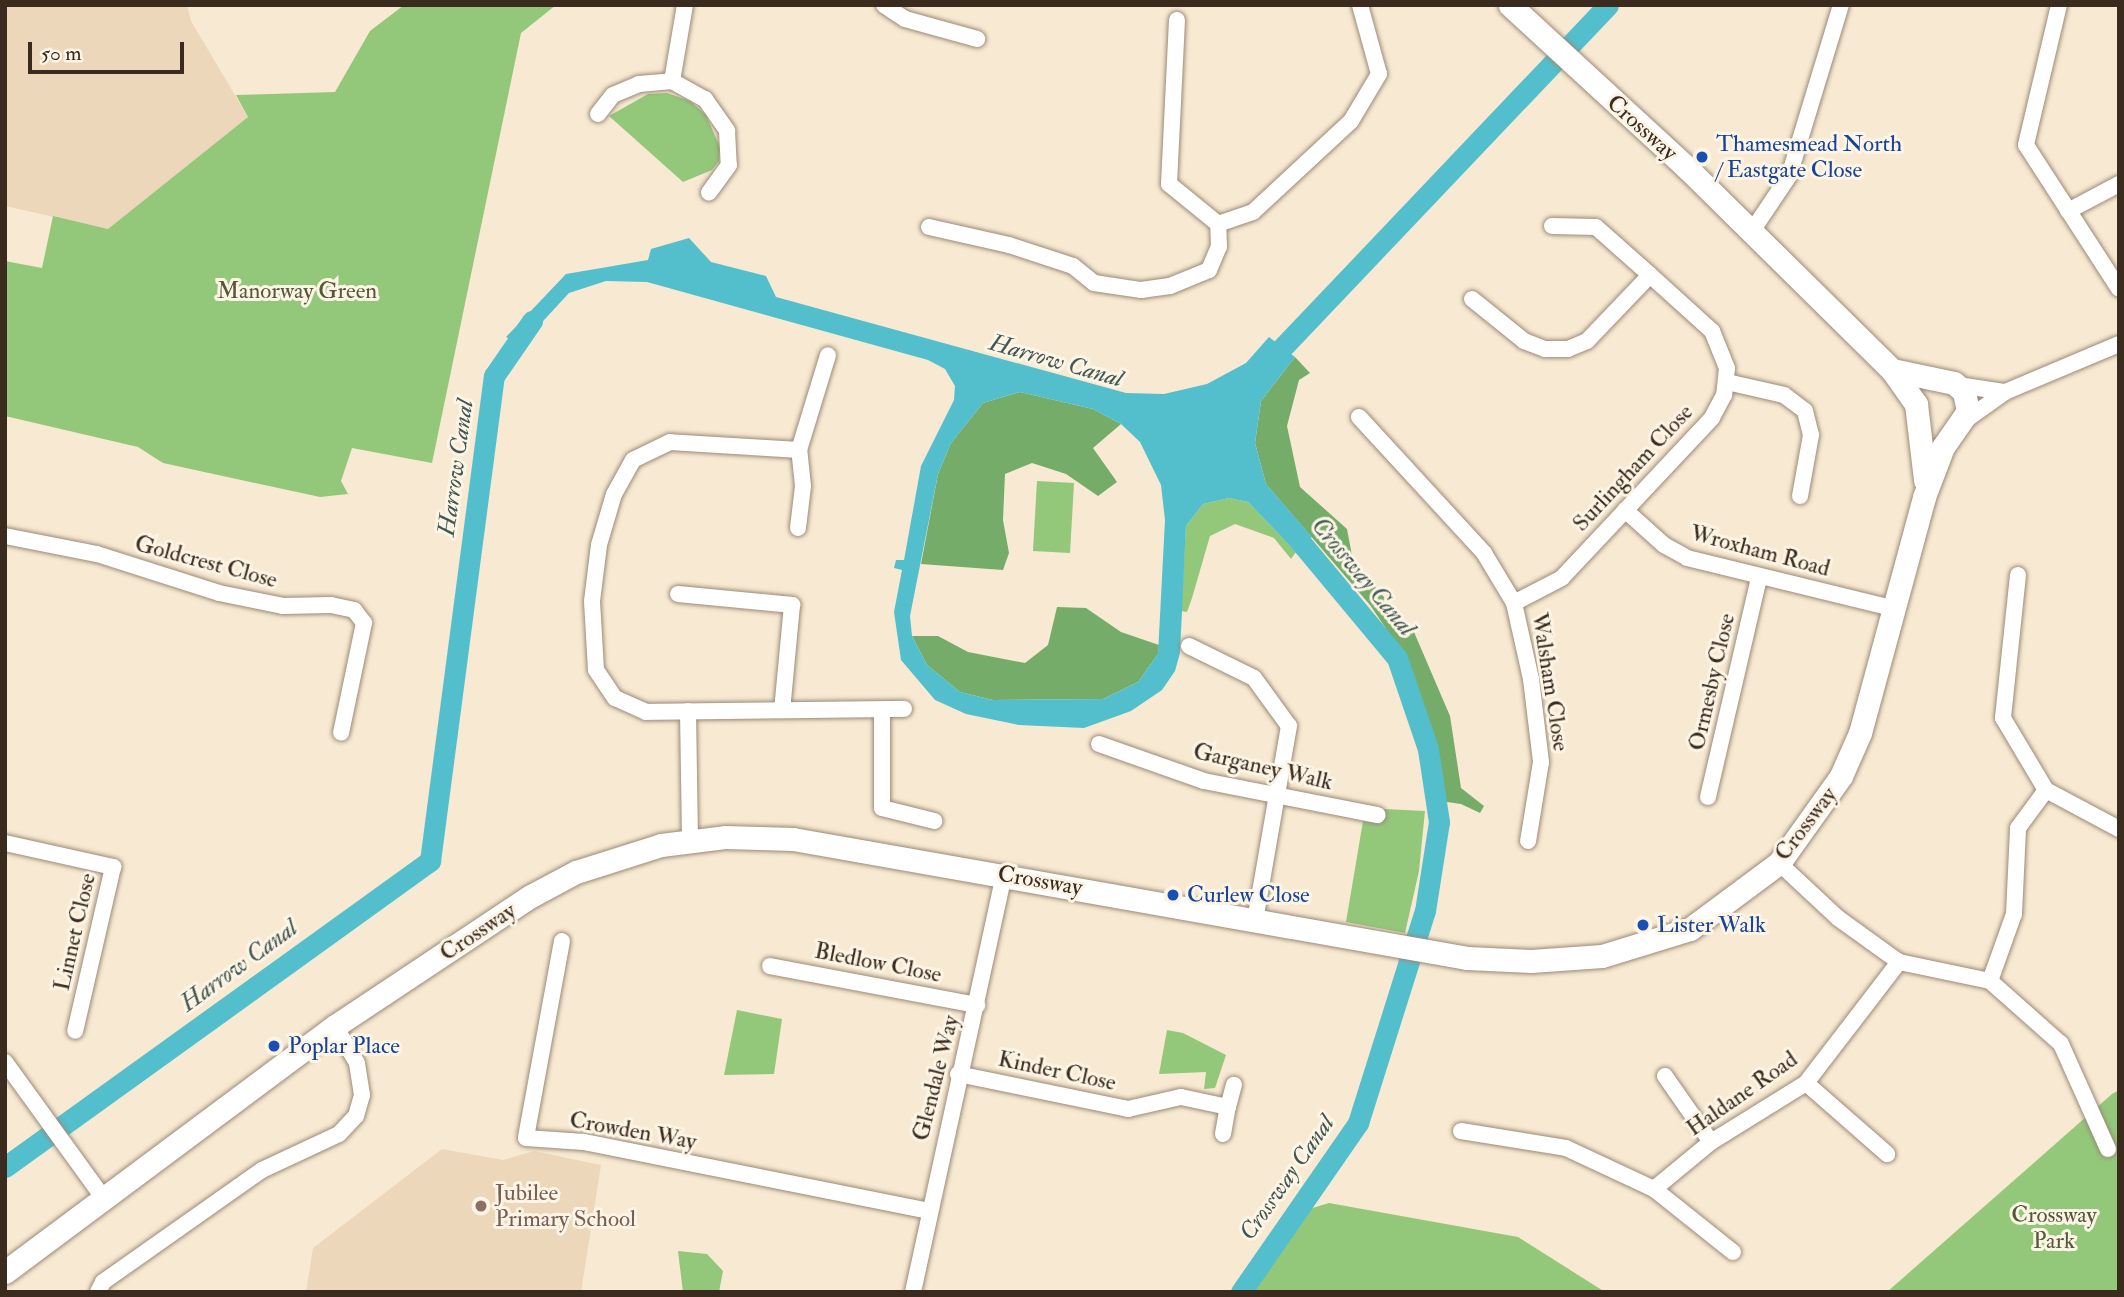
<!DOCTYPE html>
<style>
body{margin:0}
#map{position:relative;width:2124px;height:1297px;overflow:hidden;background:#f8e9d2;font-family:"IM FELL Double Pica",serif}
div>[style]{position:absolute}
[style*='--x']{left:calc(var(--x)*1px);top:calc(var(--y)*1px);width:calc(var(--w)*1px);rotate:calc(var(--a)*1deg)}
.built>*{inset:0;background:#edd7ba}
.green>*{inset:0;background:#93c87a}
.forest>*{inset:0;background:#76ac6a}
.water>*{inset:0;background:#53bfcd}
.canal>*{height:21px;margin:-10.5px;padding:0 10.5px;transform-origin:10.5px;border-radius:10.5px;background:#53bfcd}
.roads{filter:drop-shadow(0 0 2px #9a8a78) drop-shadow(0 0 2px #9a8a78)}
.street>*{height:16px;margin:-8px;padding:0 8px;transform-origin:8px;border-radius:8px;background:#fff}
.secondary>*{height:23px;margin:-11.5px;padding:0 11.5px;transform-origin:11.5px;border-radius:11.5px;background:#fff}
.dots>*{width:19px;height:19px;translate:-50% -50%;box-sizing:border-box;border:4px solid #fcf5e5;border-radius:50%}
span{translate:-50% -50%;white-space:nowrap;text-align:center;line-height:1.15;-webkit-text-stroke:6px #fcf5e5;paint-order:stroke}
.street-label{font-size:23px;color:#3b2a1e}
.transit-label{font-size:23px;color:#164399}
.left{translate:0 -50%;text-align:left}
.park-label{font-size:23px;color:#55593a}
.education-label{font-size:23px;color:#785e54}
.water-label{font-size:24px;color:#425753;font-style:italic}
.frame{position:absolute;inset:0;border:7px solid #3b2a1e;pointer-events:none}
.scale{position:absolute;left:28px;top:42px;width:156px;height:32px;box-sizing:border-box;border:4px solid #3b2a1e;border-top:0;padding-left:9px;font-size:21px;line-height:24px;white-space:nowrap;color:#3b2a1e;-webkit-text-stroke:5px #fcf5e5;paint-order:stroke}
</style>
<div id="map">
<div class="built">
<i style="clip-path:polygon(5px 5px,187px 5px,191px 21px,248px 117px,108px 229px,5px 206px)"></i>
<i style="clip-path:polygon(442px 1149px,503px 1160px,534px 1151px,601px 1165px,581px 1292px,306px 1292px,313px 1248px)"></i>
</div>
<div class="green">
<i style="clip-path:polygon(404px 5px,556px 5px,521px 33px,432px 463px,352px 448px,341px 481px,348px 494px,320px 497px,163px 463px,138px 447px,5px 416px,5px 261px,42px 268px,53px 216px,108px 229px,248px 117px,236px 95px,335px 92px,370px 31px)"></i>
<i style="clip-path:polygon(667px 93px,690px 101px,706px 115px,720px 147px,719px 161px,712px 170px,683px 182px,609px 116px,648px 94px)"></i>
<i style="clip-path:polygon(1037px 481px,1074px 483px,1070px 553px,1033px 551px)"></i>
<i style="clip-path:polygon(1229px 498px,1248px 502px,1296px 552px,1291px 559px,1274px 538px,1235px 524px,1210px 536px,1192px 598px,1187px 612px,1181px 611px,1186px 526px,1203px 504px)"></i>
<i style="clip-path:polygon(1384px 809px,1425px 811px,1419px 871px,1405px 933px,1346px 922px,1363px 821px,1380px 824px)"></i>
<i style="clip-path:polygon(737px 1010px,782px 1019px,774px 1074px,724px 1075px)"></i>
<i style="clip-path:polygon(1167px 1030px,1183px 1033px,1226px 1055px,1215px 1088px,1204px 1089px,1206px 1072px,1159px 1074px)"></i>
<i style="clip-path:polygon(2119px 1090px,2119px 1292px,1887px 1292px,2112px 1094px)"></i>
<i style="clip-path:polygon(1329px 1203px,1518px 1237px,1605px 1292px,1232px 1292px,1286px 1216px)"></i>
<i style="clip-path:polygon(678px 1251px,707px 1254px,723px 1271px,719px 1292px,683px 1292px)"></i>
</div>
<div class="forest">
<i style="clip-path:polygon(1295px 357px,1310px 373px,1299px 380px,1287px 426px,1300px 487px,1347px 529px,1353px 561px,1414px 632px,1450px 716px,1461px 788px,1484px 806px,1480px 813px,1461px 804px,1440px 801px,1438px 754px,1406px 658px,1370px 605px,1266px 484px,1255px 443px,1261px 401px)"></i>
<i style="clip-path:polygon(1020px 392px,1093px 409px,1121px 424px,1093px 448px,1117px 482px,1098px 496px,1066px 474px,1032px 463px,1005px 474px,1003px 520px,1009px 553px,1003px 570px,921px 564px,938px 474px,951px 443px,983px 403px)"></i>
<i style="clip-path:polygon(1057px 607px,1086px 608px,1121px 632px,1159px 645px,1158px 654px,1138px 682px,1103px 699px,993px 700px,960px 692px,927px 665px,912px 636px,938px 636px,968px 652px,1025px 663px,1048px 645px)"></i>
</div>
<div class="water">
<i style="clip-path:polygon(evenodd,689px 238px,711px 262px,766px 276px,776px 297px,1126px 393px,1164px 394px,1207px 384px,1246px 363px,1269px 337px,1295px 357px,1261px 401px,1255px 443px,1266px 484px,1312px 537px,1296px 552px,1248px 502px,1229px 498px,1203px 504px,1186px 526px,1180px 653px,1175px 671px,1162px 690px,1131px 711px,1084px 728px,1019px 725px,966px 714px,935px 700px,901px 660px,894px 612px,902px 570px,894px 568px,896px 560px,904px 560px,921px 466px,954px 400px,955px 386px,945px 369px,928px 360px,647px 282px,606px 281px,569px 293px,521px 345px,506px 337px,566px 274px,648px 260px,651px 249px,689px 238px,1020px 392px,1093px 409px,1121px 424px,1140px 442px,1161px 485px,1165px 520px,1158px 654px,1138px 682px,1103px 699px,993px 700px,960px 692px,927px 665px,912px 636px,910px 616px,938px 474px,951px 443px,983px 403px,1020px 392px)"></i>
</div>
<div class="canal">
<i style="--x:1262;--y:369;--w:502;--a:-46.45"></i>
<i style="--x:5;--y:1167;--w:524;--a:-35.75"></i>
<i style="--x:430;--y:861;--w:489;--a:-82.5"></i>
<i style="--x:494;--y:376;--w:67;--a:-55.4"></i>
<i style="--x:1241;--y:1292;--w:206;--a:-55.3"></i>
<i style="--x:1358;--y:1123;--w:222;--a:-72.5"></i>
<i style="--x:1425;--y:911;--w:90;--a:-81.1"></i>
<i style="--x:1439;--y:822;--w:74;--a:-98.6"></i>
<i style="--x:1428;--y:749;--w:96;--a:-108.8"></i>
<i style="--x:1397;--y:658;--w:173;--a:-129.8"></i>
</div>
<div class="roads">
<div class="street">
<i style="--x:884;--y:5;--w:25;--a:34"></i>
<i style="--x:905;--y:19;--w:75;--a:15.5"></i>
<i style="--x:2059;--y:5;--w:144;--a:103.3"></i>
<i style="--x:2026;--y:145;--w:171;--a:57.1"></i>
<i style="--x:1177;--y:20;--w:164;--a:92.8"></i>
<i style="--x:1169;--y:184;--w:63;--a:39.2"></i>
<i style="--x:1218;--y:224;--w:37;--a:-19"></i>
<i style="--x:1253;--y:212;--w:134;--a:-42.9"></i>
<i style="--x:1351;--y:121;--w:55;--a:-59.2"></i>
<i style="--x:1379;--y:74;--w:72;--a:-105.4"></i>
<i style="--x:672;--y:81;--w:38;--a:29"></i>
<i style="--x:705;--y:99;--w:39;--a:55"></i>
<i style="--x:727;--y:131;--w:34;--a:87"></i>
<i style="--x:729;--y:165;--w:34;--a:126"></i>
<i style="--x:598;--y:114;--w:24;--a:-52"></i>
<i style="--x:613;--y:95;--w:28;--a:-23"></i>
<i style="--x:639;--y:84;--w:33;--a:-5"></i>
<i style="--x:672;--y:81;--w:77;--a:-80.3"></i>
<i style="--x:2068;--y:211;--w:58;--a:-27.9"></i>
<i style="--x:1552;--y:226;--w:44;--a:1.3"></i>
<i style="--x:1596;--y:227;--w:72;--a:41.6"></i>
<i style="--x:929;--y:227;--w:82;--a:12.7"></i>
<i style="--x:1009;--y:245;--w:67;--a:18.2"></i>
<i style="--x:1073;--y:266;--w:27;--a:39"></i>
<i style="--x:1094;--y:283;--w:48;--a:8.5"></i>
<i style="--x:1141;--y:290;--w:29;--a:-8"></i>
<i style="--x:1170;--y:286;--w:42;--a:-22.3"></i>
<i style="--x:1209;--y:270;--w:25;--a:-67"></i>
<i style="--x:1219;--y:247;--w:23;--a:-92"></i>
<i style="--x:1752;--y:231;--w:66;--a:-56.1"></i>
<i style="--x:1789;--y:176;--w:179;--a:-73.1"></i>
<i style="--x:1472;--y:299;--w:67;--a:38.9"></i>
<i style="--x:1524;--y:341;--w:22;--a:21"></i>
<i style="--x:1545;--y:349;--w:23;--a:0"></i>
<i style="--x:1568;--y:349;--w:21;--a:-23"></i>
<i style="--x:1587;--y:341;--w:91;--a:-46.3"></i>
<i style="--x:1650;--y:275;--w:84;--a:42.1"></i>
<i style="--x:1712;--y:331;--w:40;--a:68"></i>
<i style="--x:1727;--y:368;--w:27;--a:96"></i>
<i style="--x:1724;--y:395;--w:26;--a:118"></i>
<i style="--x:1712;--y:418;--w:219;--a:133.2"></i>
<i style="--x:1562;--y:578;--w:54;--a:152.5"></i>
<i style="--x:1727;--y:382;--w:58;--a:12.8"></i>
<i style="--x:1784;--y:395;--w:26;--a:37"></i>
<i style="--x:1805;--y:411;--w:25;--a:76"></i>
<i style="--x:1811;--y:435;--w:62;--a:100.2"></i>
<i style="--x:1958;--y:385;--w:48;--a:8.5"></i>
<i style="--x:1359;--y:417;--w:185;--a:47.4"></i>
<i style="--x:1484;--y:553;--w:58;--a:59"></i>
<i style="--x:1514;--y:603;--w:78;--a:77.4"></i>
<i style="--x:1531;--y:679;--w:84;--a:83.1"></i>
<i style="--x:1541;--y:762;--w:80;--a:99.3"></i>
<i style="--x:1963;--y:422;--w:52;--a:-35.5"></i>
<i style="--x:2005;--y:392;--w:124;--a:-22.8"></i>
<i style="--x:799;--y:450;--w:129;--a:-176.5"></i>
<i style="--x:670;--y:442;--w:41;--a:154.1"></i>
<i style="--x:633;--y:460;--w:39;--a:119"></i>
<i style="--x:614;--y:494;--w:53;--a:106.4"></i>
<i style="--x:599;--y:545;--w:56;--a:97.1"></i>
<i style="--x:592;--y:601;--w:69;--a:86.7"></i>
<i style="--x:596;--y:670;--w:34;--a:56"></i>
<i style="--x:615;--y:698;--w:34;--a:24"></i>
<i style="--x:646;--y:712;--w:258;--a:-0.7"></i>
<i style="--x:1625;--y:510;--w:52;--a:41.9"></i>
<i style="--x:1664;--y:545;--w:26;--a:29"></i>
<i style="--x:1687;--y:558;--w:216;--a:13.7"></i>
<i style="--x:798;--y:528;--w:42;--a:-83.2"></i>
<i style="--x:803;--y:486;--w:36;--a:-96"></i>
<i style="--x:799;--y:450;--w:99;--a:-73"></i>
<i style="--x:5;--y:536;--w:94;--a:11.1"></i>
<i style="--x:97;--y:554;--w:128;--a:17.7"></i>
<i style="--x:219;--y:593;--w:65;--a:11.5"></i>
<i style="--x:283;--y:606;--w:48;--a:-1.2"></i>
<i style="--x:331;--y:605;--w:24;--a:12"></i>
<i style="--x:354;--y:610;--w:16;--a:52"></i>
<i style="--x:364;--y:623;--w:112;--a:101.8"></i>
<i style="--x:2018;--y:575;--w:144;--a:96"></i>
<i style="--x:2003;--y:718;--w:84;--a:59.2"></i>
<i style="--x:2046;--y:790;--w:83;--a:28.1"></i>
<i style="--x:678;--y:594;--w:115;--a:5.5"></i>
<i style="--x:792;--y:605;--w:105;--a:95.4"></i>
<i style="--x:1189;--y:646;--w:72;--a:26.2"></i>
<i style="--x:1254;--y:678;--w:59;--a:53.9"></i>
<i style="--x:1289;--y:726;--w:198;--a:99.9"></i>
<i style="--x:882;--y:710;--w:98;--a:90"></i>
<i style="--x:882;--y:808;--w:54;--a:14"></i>
<i style="--x:688;--y:711;--w:129;--a:89.1"></i>
<i style="--x:1099;--y:744;--w:111;--a:19.4"></i>
<i style="--x:1204;--y:781;--w:177;--a:11.1"></i>
<i style="--x:1708;--y:797;--w:225;--a:-76.9"></i>
<i style="--x:5;--y:843;--w:111;--a:12.5"></i>
<i style="--x:113;--y:867;--w:168;--a:103"></i>
<i style="--x:1779;--y:863;--w:81;--a:43"></i>
<i style="--x:1838;--y:918;--w:75;--a:35.8"></i>
<i style="--x:1899;--y:962;--w:93;--a:11.8"></i>
<i style="--x:1990;--y:981;--w:95;--a:41.6"></i>
<i style="--x:2061;--y:1044;--w:115;--a:65.9"></i>
<i style="--x:562;--y:941;--w:200;--a:100.4"></i>
<i style="--x:526;--y:1138;--w:58;--a:3.9"></i>
<i style="--x:584;--y:1142;--w:351;--a:11.3"></i>
<i style="--x:770;--y:966;--w:211;--a:10.7"></i>
<i style="--x:1990;--y:981;--w:71;--a:-70.3"></i>
<i style="--x:2014;--y:914;--w:86;--a:-87.3"></i>
<i style="--x:2018;--y:828;--w:47;--a:-53.6"></i>
<i style="--x:5;--y:1062;--w:170;--a:54.1"></i>
<i style="--x:958;--y:1074;--w:174;--a:11.6"></i>
<i style="--x:1128;--y:1109;--w:54;--a:-12.8"></i>
<i style="--x:1181;--y:1097;--w:48;--a:12"></i>
<i style="--x:1228;--y:1107;--w:23;--a:-75"></i>
<i style="--x:1665;--y:1076;--w:80;--a:55.1"></i>
<i style="--x:1806;--y:1083;--w:108;--a:41.2"></i>
<i style="--x:1461;--y:1131;--w:106;--a:9.2"></i>
<i style="--x:1566;--y:1148;--w:97;--a:25"></i>
<i style="--x:1654;--y:1189;--w:74;--a:-39.5"></i>
<i style="--x:1711;--y:1142;--w:112;--a:-31.8"></i>
<i style="--x:1806;--y:1083;--w:153;--a:-52.5"></i>
<i style="--x:1223;--y:1134;--w:27;--a:-80"></i>
<i style="--x:1654;--y:1189;--w:101;--a:38.6"></i>
<i style="--x:98;--y:1292;--w:11;--a:-63"></i>
<i style="--x:103;--y:1282;--w:194;--a:-35.2"></i>
<i style="--x:262;--y:1170;--w:85;--a:-25.1"></i>
<i style="--x:339;--y:1134;--w:25;--a:-47"></i>
<i style="--x:356;--y:1116;--w:22;--a:-74"></i>
<i style="--x:362;--y:1095;--w:32;--a:-99"></i>
<i style="--x:357;--y:1063;--w:43;--a:-120.7"></i>
<i style="--x:913;--y:1292;--w:427;--a:-77.7"></i>
</div>
<div class="secondary">
<i style="--x:1510;--y:5;--w:241;--a:42.6"></i>
<i style="--x:1687;--y:168;--w:288;--a:44.6"></i>
<i style="--x:1892;--y:370;--w:42;--a:54.8"></i>
<i style="--x:1916;--y:404;--w:77;--a:83.2"></i>
<i style="--x:5;--y:1272;--w:412;--a:-36.7"></i>
<i style="--x:335;--y:1026;--w:235;--a:-33.6"></i>
<i style="--x:531;--y:896;--w:51;--a:-28.1"></i>
<i style="--x:576;--y:872;--w:89;--a:-17.6"></i>
<i style="--x:661;--y:845;--w:64;--a:-7.1"></i>
<i style="--x:725;--y:837;--w:68;--a:1.7"></i>
<i style="--x:793;--y:839;--w:684;--a:10.01"></i>
<i style="--x:1467;--y:958;--w:64;--a:2.7"></i>
<i style="--x:1531;--y:961;--w:71;--a:-4"></i>
<i style="--x:1602;--y:956;--w:92;--a:-17.1"></i>
<i style="--x:1690;--y:929;--w:111;--a:-36.6"></i>
<i style="--x:1779;--y:863;--w:107;--a:-54.5"></i>
<i style="--x:1841;--y:776;--w:47;--a:-66.2"></i>
<i style="--x:1860;--y:733;--w:245;--a:-74.8"></i>
<i style="--x:1924;--y:497;--w:53;--a:-69.2"></i>
<i style="--x:1943;--y:447;--w:44;--a:-55.2"></i>
<i style="--x:1968;--y:411;--w:19;--a:-102"></i>
<i style="--x:1964;--y:392;--w:13;--a:-138"></i>
<i style="--x:1954;--y:383;--w:63;--a:-168.2"></i>
</div>
</div>
<div class="dots">
<i style="left:1702px;top:157px;background:#1a4fb4"></i>
<i style="left:1173px;top:895px;background:#1a4fb4"></i>
<i style="left:1643px;top:925px;background:#1a4fb4"></i>
<i style="left:274px;top:1046px;background:#1a4fb4"></i>
<i style="left:481px;top:1206px;background:#8d6e63"></i>
</div>
<div class="street-label">
<span style="left:1642px;top:128px;rotate:42deg">Crossway</span>
<span style="left:1633px;top:468px;rotate:-47deg">Surlingham Close</span>
<span style="left:1760px;top:551px;rotate:15deg">Wroxham Road</span>
<span style="left:206px;top:562px;rotate:15deg">Goldcrest Close</span>
<span style="left:1550px;top:682px;rotate:81deg">Walsham Close</span>
<span style="left:1712px;top:682px;rotate:-77deg">Ormesby Close</span>
<span style="left:1263px;top:767px;rotate:13deg">Garganey Walk</span>
<span style="left:1806px;top:824px;rotate:-53deg">Crossway</span>
<span style="left:1040px;top:881px;rotate:10deg">Crossway</span>
<span style="left:75px;top:932px;rotate:-77deg">Linnet Close</span>
<span style="left:478px;top:932px;rotate:-34deg">Crossway</span>
<span style="left:878px;top:963px;rotate:11deg">Bledlow Close</span>
<span style="left:1057px;top:1071px;rotate:12deg">Kinder Close</span>
<span style="left:936px;top:1078px;rotate:-76deg">Glendale Way</span>
<span style="left:1742px;top:1094px;rotate:-35deg">Haldane Road</span>
<span style="left:633px;top:1131px;rotate:10deg">Crowden Way</span>
</div>
<div class="transit-label">
<span class="left" style="left:1716px;top:157px">Thamesmead North<br>/ Eastgate Close</span>
<span class="left" style="left:1187px;top:895px">Curlew Close</span>
<span class="left" style="left:1657px;top:925px">Lister Walk</span>
<span class="left" style="left:288px;top:1046px">Poplar Place</span>
</div>
<div class="park-label">
<span style="left:297px;top:291px">Manorway Green</span>
<span style="left:2054px;top:1228px">Crossway<br>Park</span>
</div>
<div class="education-label">
<span class="left" style="left:495px;top:1206px">Jubilee<br>Primary School</span>
</div>
<div class="water-label">
<span style="left:1056px;top:361px;rotate:16deg">Harrow Canal</span>
<span style="left:456px;top:468px;rotate:-82deg">Harrow Canal</span>
<span style="left:1363px;top:577px;rotate:50deg">Crossway Canal</span>
<span style="left:239px;top:966px;rotate:-36deg">Harrow Canal</span>
<span style="left:1287px;top:1178px;rotate:-55deg">Crossway Canal</span>
</div>
<div class="frame"></div>
<div class="scale">50 m</div>
</div>
